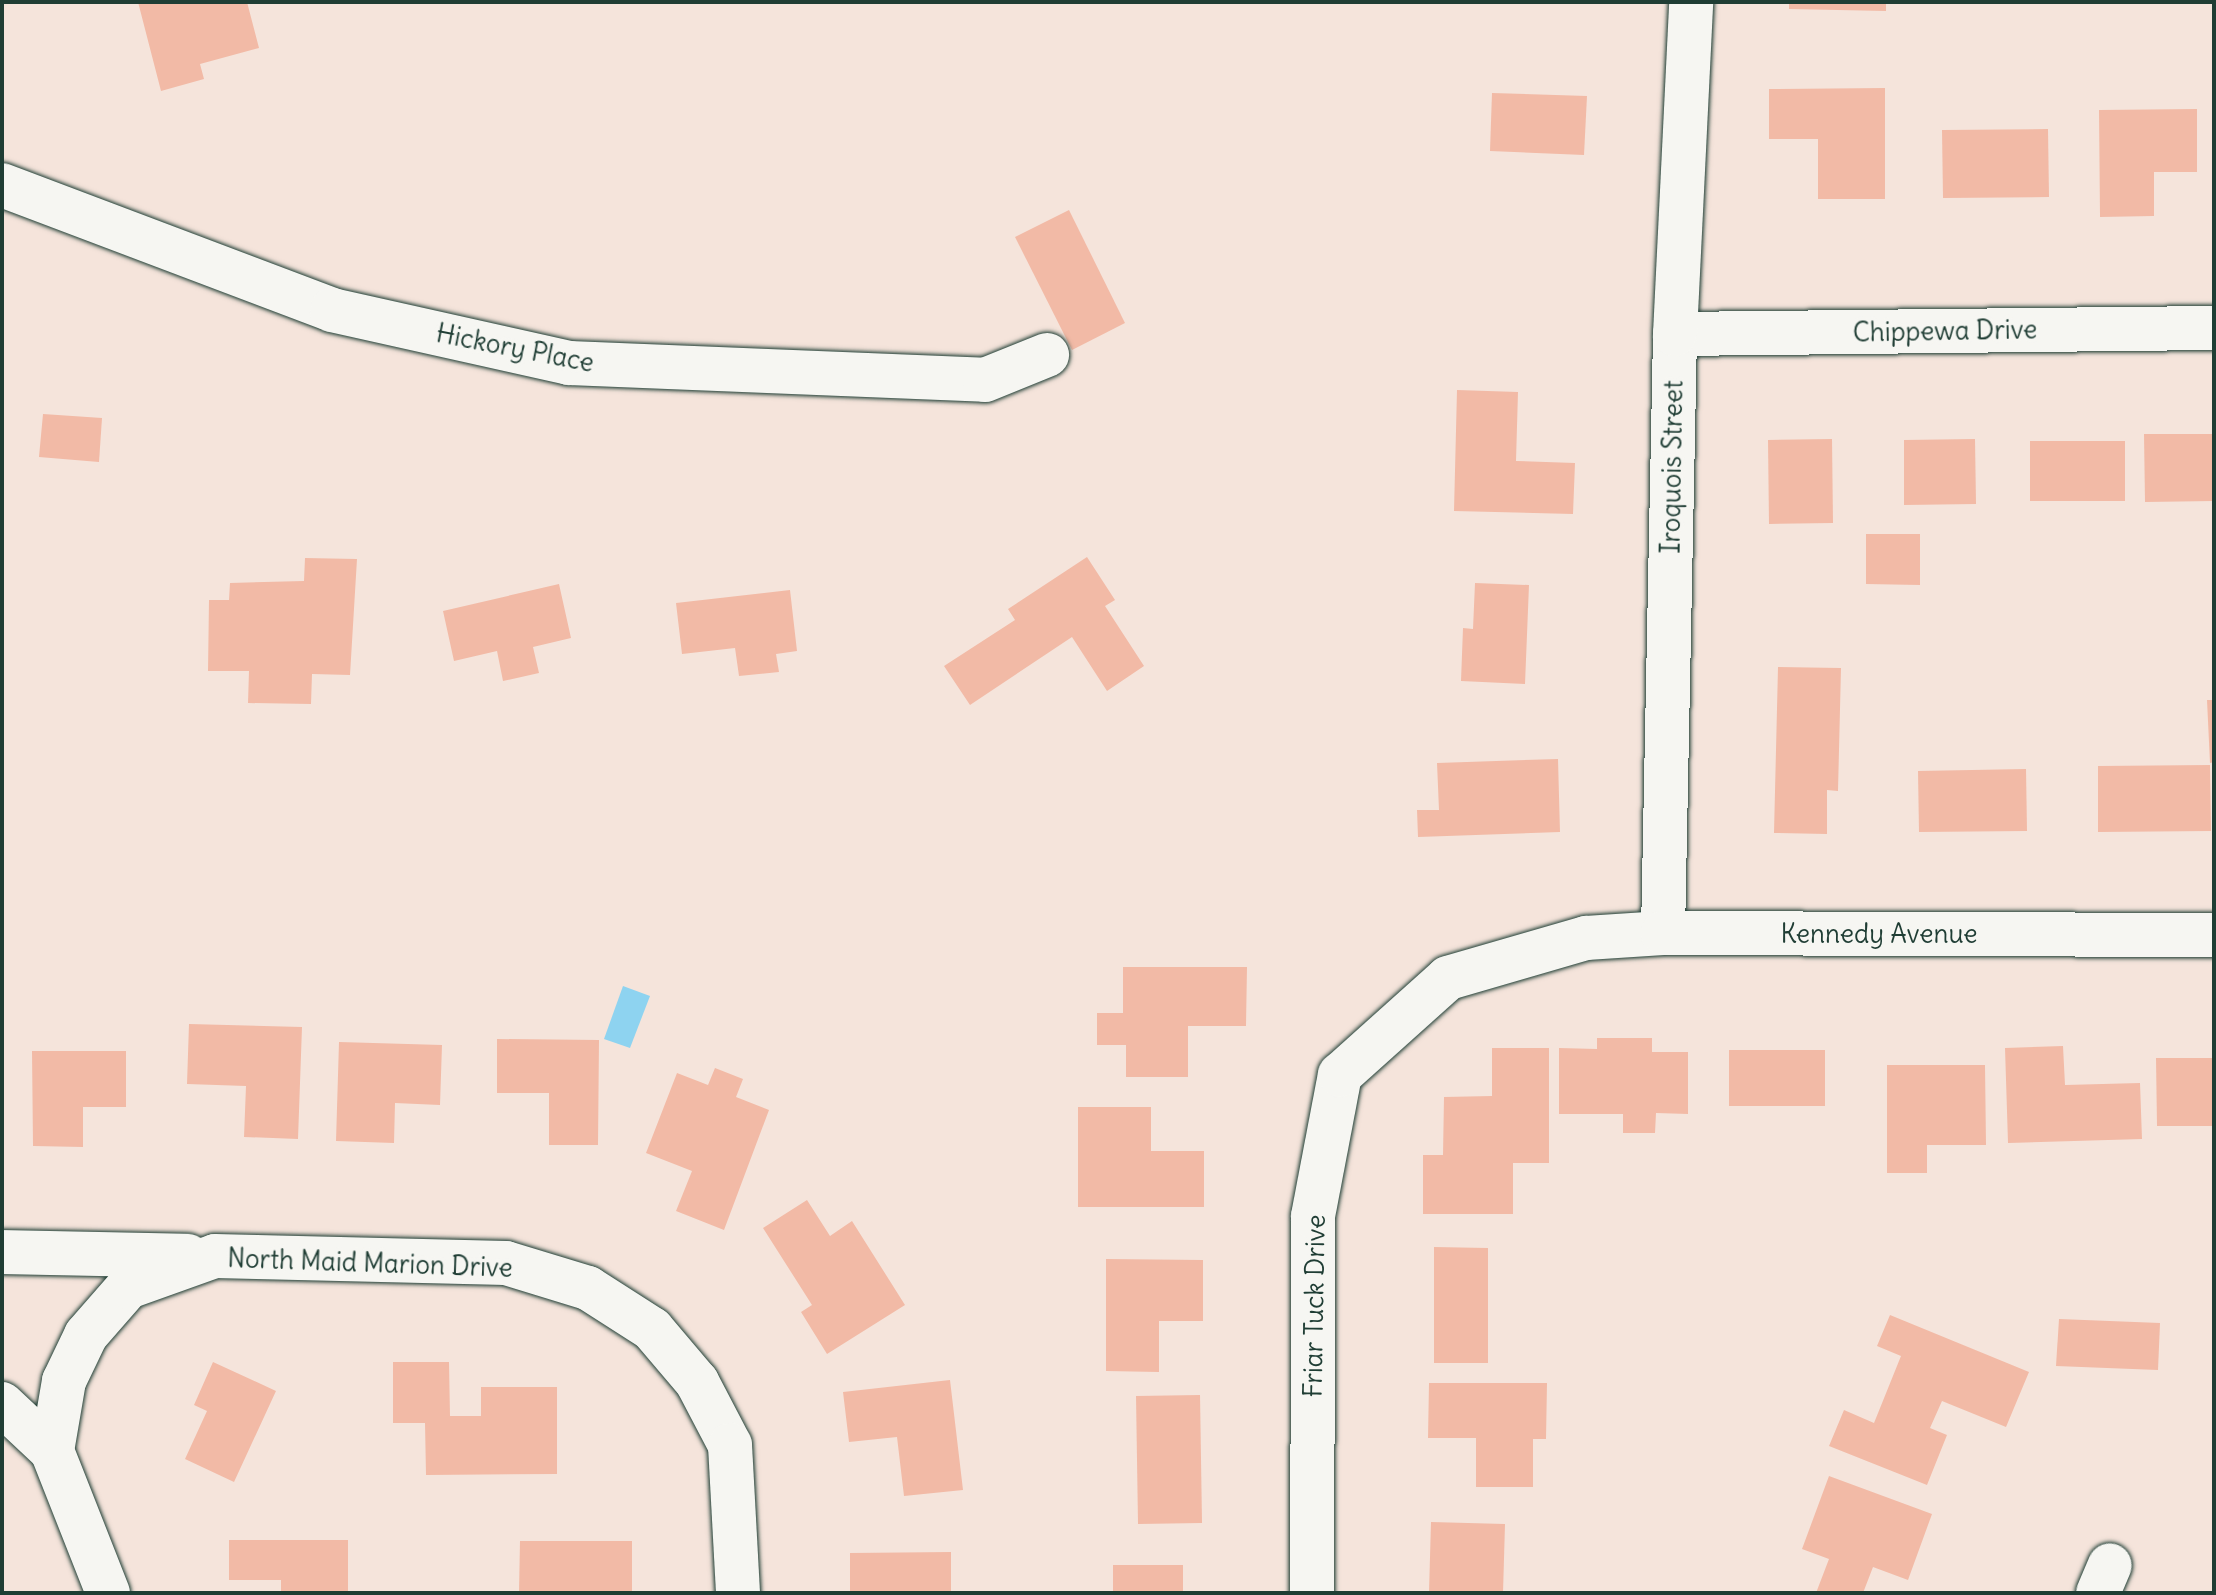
<!DOCTYPE html>
<style>
body{margin:0}
#map{position:relative;width:2216px;height:1595px;overflow:hidden;background:#f5e4db;font-family:Delius,sans-serif}
div>[style]{position:absolute}
[style*='--x']{left:calc(var(--x)*1px);top:calc(var(--y)*1px);width:calc(var(--w)*1px);rotate:calc(var(--a)*1deg)}
.water>*{inset:0;background:#8ed3f0}
.building>*{inset:0;background:#f2baa6}
.roads{filter:drop-shadow(0 0 2px #1f3d34) drop-shadow(0 0 2px #1f3d34)}
.minor>*{height:44px;margin:-22px;padding:0 22px;transform-origin:22px;border-radius:22px;background:#f6f6f2}
span{translate:-50% -50%;white-space:nowrap;text-align:center;line-height:1.15;-webkit-text-stroke:7px #f6f6f2;paint-order:stroke}
.street-label{font-size:26px;color:#1f3d34}
.frame{position:absolute;inset:0;border:4px solid #1f3d34;pointer-events:none}
</style>
<div id="map">
<div class="water">
<i style="clip-path:polygon(623px 986px,650px 996px,630px 1048px,604px 1039px)"></i>
</div>
<div class="building">
<i style="clip-path:polygon(138px 2px,247px 2px,259px 48px,200px 64px,204px 79px,161px 91px)"></i>
<i style="clip-path:polygon(1789px 2px,1886px 2px,1886px 11px,1789px 9px)"></i>
<i style="clip-path:polygon(1885px 88px,1885px 199px,1818px 199px,1818px 139px,1769px 139px,1769px 89px)"></i>
<i style="clip-path:polygon(1492px 93px,1587px 96px,1584px 155px,1490px 151px)"></i>
<i style="clip-path:polygon(2197px 109px,2197px 172px,2154px 172px,2154px 216px,2100px 217px,2099px 110px)"></i>
<i style="clip-path:polygon(2048px 129px,2049px 197px,1943px 198px,1942px 130px)"></i>
<i style="clip-path:polygon(1069px 210px,1125px 323px,1072px 350px,1015px 237px)"></i>
<i style="clip-path:polygon(1457px 390px,1518px 392px,1516px 461px,1575px 463px,1573px 514px,1454px 511px)"></i>
<i style="clip-path:polygon(43px 414px,102px 418px,99px 462px,39px 457px)"></i>
<i style="clip-path:polygon(2144px 434px,2214px 434px,2214px 501px,2145px 502px)"></i>
<i style="clip-path:polygon(1832px 439px,1833px 523px,1769px 524px,1768px 440px)"></i>
<i style="clip-path:polygon(1975px 439px,1976px 504px,1904px 505px,1904px 440px)"></i>
<i style="clip-path:polygon(2030px 441px,2125px 441px,2125px 501px,2030px 501px)"></i>
<i style="clip-path:polygon(1866px 534px,1920px 534px,1920px 585px,1866px 584px)"></i>
<i style="clip-path:polygon(1087px 557px,1115px 600px,1105px 606px,1144px 666px,1107px 691px,1072px 637px,970px 705px,944px 666px,1015px 620px,1008px 609px)"></i>
<i style="clip-path:polygon(305px 558px,357px 559px,350px 675px,312px 674px,311px 704px,248px 703px,249px 671px,208px 671px,209px 600px,229px 600px,230px 583px,304px 581px)"></i>
<i style="clip-path:polygon(1475px 583px,1529px 585px,1525px 684px,1461px 681px,1463px 628px,1473px 629px)"></i>
<i style="clip-path:polygon(559px 584px,571px 638px,533px 647px,539px 673px,503px 681px,497px 651px,454px 661px,443px 611px)"></i>
<i style="clip-path:polygon(790px 590px,797px 651px,776px 654px,779px 672px,739px 676px,735px 648px,682px 654px,676px 603px)"></i>
<i style="clip-path:polygon(1778px 667px,1841px 668px,1838px 791px,1827px 790px,1827px 834px,1774px 833px)"></i>
<i style="clip-path:polygon(2207px 700px,2214px 700px,2214px 762px,2210px 763px)"></i>
<i style="clip-path:polygon(1558px 759px,1560px 832px,1418px 837px,1417px 810px,1439px 810px,1437px 763px)"></i>
<i style="clip-path:polygon(2210px 765px,2211px 831px,2098px 832px,2098px 766px)"></i>
<i style="clip-path:polygon(2026px 769px,2027px 831px,1919px 832px,1918px 771px)"></i>
<i style="clip-path:polygon(1123px 967px,1247px 967px,1246px 1026px,1188px 1026px,1188px 1077px,1126px 1077px,1126px 1045px,1097px 1045px,1097px 1013px,1123px 1013px)"></i>
<i style="clip-path:polygon(189px 1024px,302px 1027px,298px 1139px,244px 1137px,246px 1086px,187px 1084px)"></i>
<i style="clip-path:polygon(1597px 1038px,1652px 1038px,1652px 1052px,1688px 1052px,1688px 1114px,1656px 1113px,1655px 1133px,1623px 1133px,1623px 1114px,1559px 1114px,1559px 1048px,1597px 1049px)"></i>
<i style="clip-path:polygon(497px 1039px,599px 1040px,598px 1145px,549px 1145px,549px 1093px,497px 1093px)"></i>
<i style="clip-path:polygon(339px 1042px,442px 1045px,440px 1105px,395px 1103px,394px 1143px,336px 1141px)"></i>
<i style="clip-path:polygon(2063px 1046px,2065px 1085px,2140px 1083px,2142px 1139px,2008px 1143px,2005px 1048px)"></i>
<i style="clip-path:polygon(1492px 1048px,1549px 1048px,1549px 1163px,1513px 1163px,1513px 1214px,1423px 1214px,1423px 1155px,1443px 1155px,1444px 1097px,1492px 1096px)"></i>
<i style="clip-path:polygon(1729px 1050px,1825px 1050px,1825px 1106px,1729px 1106px)"></i>
<i style="clip-path:polygon(32px 1051px,126px 1051px,126px 1107px,83px 1107px,83px 1147px,33px 1146px)"></i>
<i style="clip-path:polygon(2156px 1058px,2214px 1058px,2214px 1126px,2157px 1126px)"></i>
<i style="clip-path:polygon(1887px 1065px,1985px 1065px,1986px 1145px,1927px 1145px,1927px 1173px,1887px 1173px)"></i>
<i style="clip-path:polygon(715px 1068px,743px 1079px,736px 1097px,769px 1110px,724px 1230px,676px 1211px,692px 1171px,646px 1153px,677px 1073px,708px 1085px)"></i>
<i style="clip-path:polygon(1078px 1107px,1151px 1107px,1151px 1151px,1204px 1151px,1204px 1207px,1078px 1207px)"></i>
<i style="clip-path:polygon(807px 1200px,830px 1236px,852px 1221px,905px 1305px,827px 1354px,801px 1312px,812px 1305px,763px 1228px)"></i>
<i style="clip-path:polygon(1434px 1247px,1488px 1248px,1488px 1363px,1434px 1363px)"></i>
<i style="clip-path:polygon(1106px 1259px,1203px 1260px,1203px 1321px,1159px 1321px,1159px 1372px,1106px 1371px)"></i>
<i style="clip-path:polygon(1890px 1315px,2029px 1372px,2006px 1427px,1942px 1401px,1930px 1428px,1947px 1435px,1927px 1485px,1829px 1446px,1844px 1410px,1874px 1423px,1901px 1356px,1877px 1346px)"></i>
<i style="clip-path:polygon(2059px 1319px,2160px 1323px,2158px 1370px,2056px 1366px)"></i>
<i style="clip-path:polygon(213px 1362px,276px 1391px,234px 1482px,185px 1459px,207px 1411px,194px 1405px)"></i>
<i style="clip-path:polygon(393px 1362px,449px 1362px,450px 1416px,481px 1416px,481px 1387px,557px 1387px,557px 1474px,426px 1475px,425px 1423px,393px 1423px)"></i>
<i style="clip-path:polygon(950px 1380px,963px 1490px,904px 1496px,897px 1437px,849px 1442px,843px 1392px)"></i>
<i style="clip-path:polygon(1429px 1383px,1547px 1383px,1546px 1439px,1533px 1439px,1533px 1487px,1476px 1487px,1476px 1438px,1428px 1438px)"></i>
<i style="clip-path:polygon(1200px 1395px,1202px 1523px,1138px 1524px,1136px 1396px)"></i>
<i style="clip-path:polygon(1829px 1476px,1932px 1514px,1908px 1580px,1873px 1567px,1863px 1593px,1816px 1593px,1829px 1559px,1802px 1549px)"></i>
<i style="clip-path:polygon(1431px 1522px,1505px 1524px,1503px 1593px,1429px 1593px)"></i>
<i style="clip-path:polygon(229px 1540px,348px 1540px,348px 1593px,281px 1593px,281px 1580px,229px 1580px)"></i>
<i style="clip-path:polygon(520px 1541px,632px 1541px,632px 1593px,519px 1593px)"></i>
<i style="clip-path:polygon(951px 1552px,951px 1593px,850px 1593px,850px 1553px)"></i>
<i style="clip-path:polygon(1113px 1565px,1183px 1565px,1183px 1593px,1113px 1593px)"></i>
</div>
<div class="roads">
<div class="minor">
<i style="--x:2;--y:185;--w:353;--a:20.7"></i>
<i style="--x:332;--y:310;--w:243;--a:12.6"></i>
<i style="--x:569;--y:363;--w:416;--a:2.3"></i>
<i style="--x:985;--y:380;--w:67;--a:-22"></i>
<i style="--x:1675;--y:334;--w:539;--a:-0.64"></i>
<i style="--x:1663;--y:933;--w:599;--a:-88.85"></i>
<i style="--x:1675;--y:334;--w:332;--a:-87.2"></i>
<i style="--x:2;--y:1252;--w:186;--a:1.2"></i>
<i style="--x:2;--y:1404;--w:69;--a:43.2"></i>
<i style="--x:108;--y:1593;--w:153;--a:-111.5"></i>
<i style="--x:52;--y:1451;--w:71;--a:-80.3"></i>
<i style="--x:64;--y:1381;--w:51;--a:-64.4"></i>
<i style="--x:86;--y:1335;--w:64;--a:-48.8"></i>
<i style="--x:128;--y:1287;--w:92;--a:-19.6"></i>
<i style="--x:215;--y:1256;--w:291;--a:1.4"></i>
<i style="--x:506;--y:1263;--w:86;--a:17"></i>
<i style="--x:588;--y:1288;--w:76;--a:32.6"></i>
<i style="--x:652;--y:1329;--w:70;--a:49.7"></i>
<i style="--x:697;--y:1382;--w:71;--a:62.4"></i>
<i style="--x:730;--y:1445;--w:148;--a:86.9"></i>
<i style="--x:1312;--y:1593;--w:377;--a:-89.8"></i>
<i style="--x:1313;--y:1216;--w:144;--a:-79.2"></i>
<i style="--x:1340;--y:1075;--w:145;--a:-41.9"></i>
<i style="--x:1448;--y:978;--w:144;--a:-16.2"></i>
<i style="--x:1586;--y:938;--w:77;--a:-3.7"></i>
<i style="--x:1663;--y:933;--w:551;--a:0.21"></i>
<i style="--x:2098;--y:1593;--w:30;--a:-67"></i>
</div>
</div>
<div class="street-label">
<span style="left:1945px;top:331px;rotate:-1deg">Chippewa Drive</span>
<span style="left:515px;top:348px;rotate:11deg">Hickory Place</span>
<span style="left:1672px;top:467px;rotate:-89deg">Iroquois Street</span>
<span style="left:1879px;top:934px">Kennedy Avenue</span>
<span style="left:370px;top:1263px;rotate:2deg">North Maid Marion Drive</span>
<span style="left:1314px;top:1306px;rotate:-89deg">Friar Tuck Drive</span>
</div>
<div class="frame"></div>
</div>
